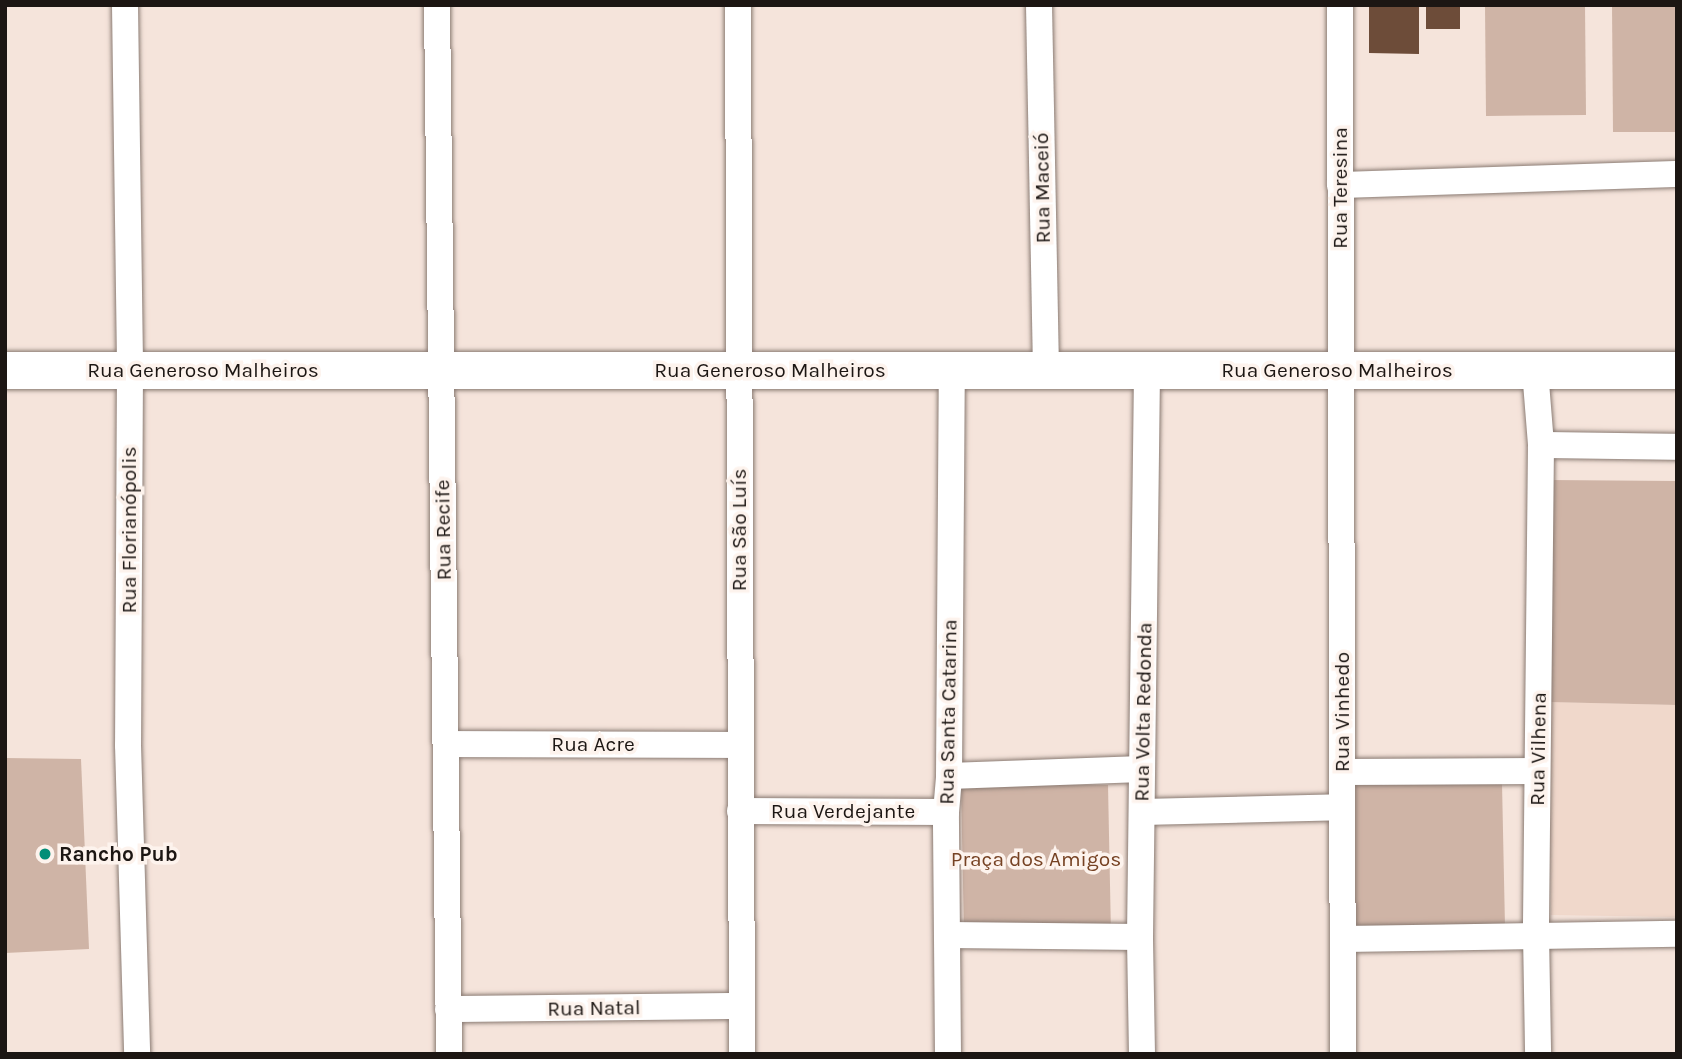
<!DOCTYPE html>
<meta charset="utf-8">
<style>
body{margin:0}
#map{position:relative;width:1682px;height:1059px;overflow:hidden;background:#f5e4db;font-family:Karla,sans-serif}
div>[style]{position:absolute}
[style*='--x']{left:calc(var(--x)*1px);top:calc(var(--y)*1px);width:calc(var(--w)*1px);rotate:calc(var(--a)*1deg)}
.built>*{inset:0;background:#f0d8cb}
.green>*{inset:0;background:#cfb4a6}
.building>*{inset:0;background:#6d4c39}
.roads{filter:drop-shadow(0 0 2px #8a7b73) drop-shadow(0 0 2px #8a7b73)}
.street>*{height:26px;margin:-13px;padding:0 13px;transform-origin:13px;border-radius:13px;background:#fff}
.secondary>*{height:37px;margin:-18.5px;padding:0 18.5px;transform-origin:18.5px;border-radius:18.5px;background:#fff}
.dots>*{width:19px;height:19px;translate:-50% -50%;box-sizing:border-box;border:4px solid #fdf3ed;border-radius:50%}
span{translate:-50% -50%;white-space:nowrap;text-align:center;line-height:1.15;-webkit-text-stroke:7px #fdf3ed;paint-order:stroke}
.street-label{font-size:21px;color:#1c1613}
.poi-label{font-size:21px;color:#1c1613;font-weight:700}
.left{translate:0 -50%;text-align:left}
.park-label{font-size:21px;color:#764223}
.frame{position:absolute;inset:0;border:7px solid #1c1613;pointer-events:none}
</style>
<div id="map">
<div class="built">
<i style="clip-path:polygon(1548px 702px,1677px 705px,1677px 917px,1551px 915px)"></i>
</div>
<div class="green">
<i style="clip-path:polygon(1485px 5px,1585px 5px,1586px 115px,1486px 116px)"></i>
<i style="clip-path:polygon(1612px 5px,1677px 5px,1677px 132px,1613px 132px)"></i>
<i style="clip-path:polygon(1549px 480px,1677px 481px,1677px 705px,1548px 702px)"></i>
<i style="clip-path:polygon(5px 758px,81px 759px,89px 949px,5px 953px)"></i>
<i style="clip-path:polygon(1502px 783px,1505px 927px,1347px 929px,1353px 785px)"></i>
<i style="clip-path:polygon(961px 784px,1108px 785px,1111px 935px,964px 933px)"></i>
</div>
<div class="building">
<i style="clip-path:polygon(1369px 5px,1419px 5px,1419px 54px,1369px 53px)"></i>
<i style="clip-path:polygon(1426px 5px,1460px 5px,1460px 29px,1426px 29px)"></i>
</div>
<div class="roads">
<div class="street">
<i style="--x:125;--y:5;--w:365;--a:89.2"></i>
<i style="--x:130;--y:370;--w:375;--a:90.3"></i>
<i style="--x:128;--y:745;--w:309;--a:88.3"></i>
<i style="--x:437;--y:5;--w:1049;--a:89.34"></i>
<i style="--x:738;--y:5;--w:1049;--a:89.78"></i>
<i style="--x:1039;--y:5;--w:365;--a:88.9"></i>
<i style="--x:1340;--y:5;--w:1049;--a:89.84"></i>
<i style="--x:1340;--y:185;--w:337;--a:-1.9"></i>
<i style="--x:1535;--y:370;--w:75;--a:85.4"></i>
<i style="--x:1541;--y:445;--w:489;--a:90.6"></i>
<i style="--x:1536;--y:934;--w:120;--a:89"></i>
<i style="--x:1541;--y:445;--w:136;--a:0.8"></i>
<i style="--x:447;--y:744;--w:292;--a:0.2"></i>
<i style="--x:1343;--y:772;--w:194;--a:-0.3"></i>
<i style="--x:949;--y:776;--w:193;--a:-2.1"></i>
<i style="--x:740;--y:811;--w:206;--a:0.3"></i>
<i style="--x:1142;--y:812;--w:198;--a:-1.4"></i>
<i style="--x:948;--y:935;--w:192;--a:0.6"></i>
<i style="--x:1344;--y:939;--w:333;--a:-0.9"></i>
<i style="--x:448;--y:1009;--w:292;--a:-0.6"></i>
<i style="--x:948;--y:1054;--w:242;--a:-90.5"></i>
<i style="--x:946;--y:812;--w:36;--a:-85"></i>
<i style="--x:949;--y:776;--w:406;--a:-89.6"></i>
<i style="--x:1142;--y:1054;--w:117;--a:-91"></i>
<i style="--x:1140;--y:937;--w:567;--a:-89.29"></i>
</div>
<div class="secondary">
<i style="--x:5;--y:370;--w:1672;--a:0"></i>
</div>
</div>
<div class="dots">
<i style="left:45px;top:854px;background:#028e77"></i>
</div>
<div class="street-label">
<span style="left:1042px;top:188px;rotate:-91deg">Rua Maceió</span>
<span style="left:1340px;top:188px;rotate:-90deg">Rua Teresina</span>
<span style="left:203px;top:370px">Rua Generoso Malheiros</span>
<span style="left:770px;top:370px">Rua Generoso Malheiros</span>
<span style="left:1337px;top:370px">Rua Generoso Malheiros</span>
<span style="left:129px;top:530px;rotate:-90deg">Rua Florianópolis</span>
<span style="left:443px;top:530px;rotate:-91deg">Rua Recife</span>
<span style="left:739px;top:530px;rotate:-90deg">Rua São Luís</span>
<span style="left:948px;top:712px;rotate:-89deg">Rua Santa Catarina</span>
<span style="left:1143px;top:712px;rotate:-89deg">Rua Volta Redonda</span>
<span style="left:1342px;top:712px;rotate:-90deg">Rua Vinhedo</span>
<span style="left:593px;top:744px">Rua Acre</span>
<span style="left:1538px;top:749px;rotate:-89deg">Rua Vilhena</span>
<span style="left:843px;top:811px">Rua Verdejante</span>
<span style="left:594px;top:1008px;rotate:-1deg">Rua Natal</span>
</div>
<div class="poi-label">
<span class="left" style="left:59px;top:854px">Rancho Pub</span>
</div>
<div class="park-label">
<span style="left:1036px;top:859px">Praça dos Amigos</span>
</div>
<div class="frame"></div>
</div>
